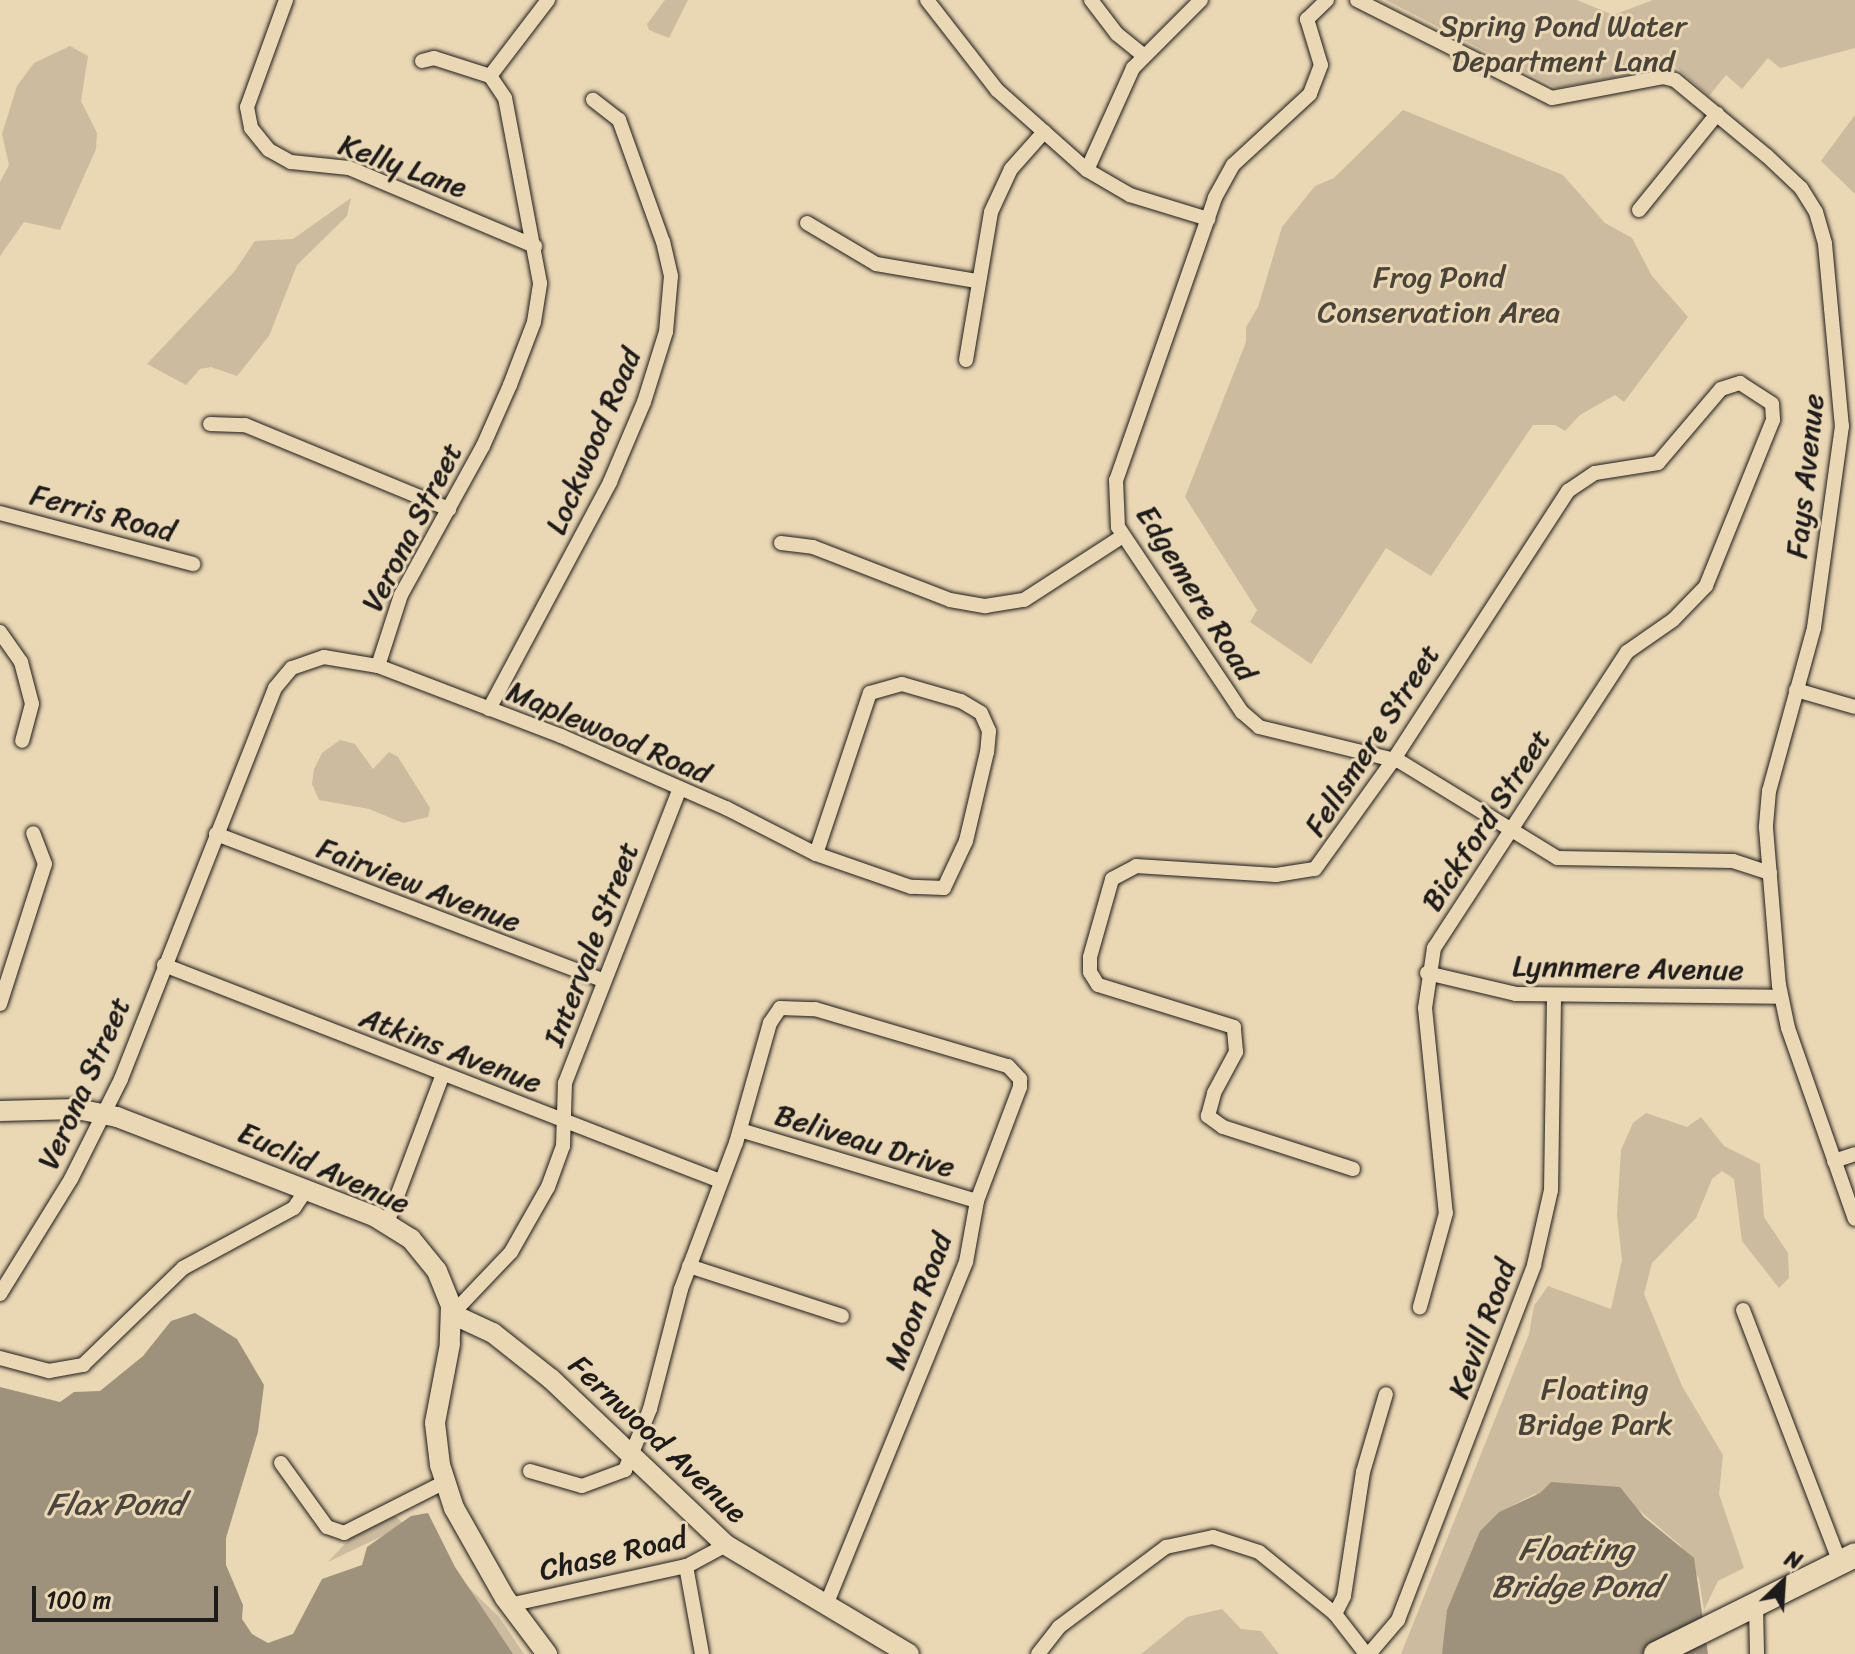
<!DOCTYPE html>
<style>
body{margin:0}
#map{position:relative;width:1855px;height:1654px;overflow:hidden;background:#ead7b4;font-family:Sriracha,sans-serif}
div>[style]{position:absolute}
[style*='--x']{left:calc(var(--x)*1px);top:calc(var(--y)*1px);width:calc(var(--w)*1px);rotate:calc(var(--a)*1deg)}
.green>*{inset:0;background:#ccbb9e}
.water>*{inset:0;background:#9e927c}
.roads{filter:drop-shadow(0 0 2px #1c1c1c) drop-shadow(0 0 2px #1c1c1c)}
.street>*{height:14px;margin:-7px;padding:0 7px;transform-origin:7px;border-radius:7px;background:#ead7b4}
.secondary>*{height:20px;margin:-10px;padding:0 10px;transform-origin:10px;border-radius:10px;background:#ead7b4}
.primary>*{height:24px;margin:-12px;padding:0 12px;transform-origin:12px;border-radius:12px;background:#ead7b4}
span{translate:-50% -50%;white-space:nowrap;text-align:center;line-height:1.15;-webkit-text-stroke:6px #ead7b4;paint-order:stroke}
.park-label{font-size:30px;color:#48443c}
.street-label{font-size:30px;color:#1c1c1c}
.water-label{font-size:32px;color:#4a453e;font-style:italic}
.north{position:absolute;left:1743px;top:1542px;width:80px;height:80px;-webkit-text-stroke:6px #ead7b4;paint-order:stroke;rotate:25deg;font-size:22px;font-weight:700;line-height:32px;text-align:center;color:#1c1c1c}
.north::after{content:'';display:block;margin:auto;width:28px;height:36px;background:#1c1c1c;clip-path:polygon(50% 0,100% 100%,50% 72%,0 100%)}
.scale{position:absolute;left:32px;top:1586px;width:186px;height:36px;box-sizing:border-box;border:4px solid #1c1c1c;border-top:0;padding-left:10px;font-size:24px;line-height:28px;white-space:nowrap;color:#1c1c1c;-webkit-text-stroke:6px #ead7b4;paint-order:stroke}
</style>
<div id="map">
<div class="green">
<i style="clip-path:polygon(665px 0,688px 0,669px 38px,649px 30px,647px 24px)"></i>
<i style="clip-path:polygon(1386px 0,1577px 0,1613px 15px,1653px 0,1855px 0,1855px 48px,1780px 68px,1768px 58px,1742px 89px,1726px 75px,1709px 96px,1675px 66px,1557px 88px)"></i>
<i style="clip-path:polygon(70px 46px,88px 56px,81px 101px,97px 133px,96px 149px,60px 230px,24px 222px,0 256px,0 182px,9px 165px,2px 134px,17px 86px,34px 63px)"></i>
<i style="clip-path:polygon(1403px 110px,1563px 175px,1605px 223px,1632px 238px,1652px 276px,1688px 317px,1624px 402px,1615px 395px,1580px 415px,1565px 431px,1555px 425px,1533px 425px,1431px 576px,1386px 548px,1311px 664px,1250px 622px,1257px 610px,1185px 497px,1246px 342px,1246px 327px,1258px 307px,1282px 227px,1315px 186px,1334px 178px)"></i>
<i style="clip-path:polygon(1855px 115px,1855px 194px,1821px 161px)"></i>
<i style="clip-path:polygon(351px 198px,347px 216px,297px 265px,269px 336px,237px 376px,211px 367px,200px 369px,186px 385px,147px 364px,234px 272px,255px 241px,293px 239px)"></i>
<i style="clip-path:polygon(340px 740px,355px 744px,373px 769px,389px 752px,398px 757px,430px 808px,428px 817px,403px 823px,369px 809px,319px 800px,312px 784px,314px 769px,322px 753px)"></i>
<i style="clip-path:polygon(1646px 1113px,1687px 1127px,1701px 1117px,1724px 1146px,1760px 1164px,1764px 1217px,1788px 1253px,1789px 1278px,1779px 1288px,1742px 1241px,1734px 1179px,1722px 1171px,1712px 1179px,1696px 1218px,1652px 1263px,1644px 1294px,1682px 1386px,1723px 1455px,1719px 1494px,1744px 1568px,1718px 1581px,1704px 1610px,1699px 1579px,1681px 1546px,1640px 1511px,1535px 1494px,1499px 1512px,1480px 1531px,1458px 1654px,1401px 1654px,1529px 1334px,1534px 1306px,1548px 1286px,1611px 1309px,1622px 1260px,1617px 1215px,1621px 1150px,1633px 1123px)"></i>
<i style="clip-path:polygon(387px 1508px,499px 1617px,524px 1654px,495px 1654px,403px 1526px,328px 1562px,366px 1521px)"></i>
<i style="clip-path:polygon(1222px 1609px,1241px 1629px,1261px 1631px,1279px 1654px,1141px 1654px,1187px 1617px)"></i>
</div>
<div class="water">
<i style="clip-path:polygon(195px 1313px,237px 1339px,264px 1385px,258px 1432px,226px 1538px,226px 1565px,243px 1605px,242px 1619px,252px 1634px,268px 1643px,293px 1634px,322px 1579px,362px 1565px,367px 1547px,411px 1516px,428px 1513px,455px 1567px,513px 1654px,0 1654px,0 1387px,60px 1402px,74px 1392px,100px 1391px,143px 1356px,171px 1321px)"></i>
<i style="clip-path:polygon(1551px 1482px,1620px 1487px,1644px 1517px,1694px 1558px,1708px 1654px,1442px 1654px,1447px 1610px,1480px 1531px,1499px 1512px,1540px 1493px)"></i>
</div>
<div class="roads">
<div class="street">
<i style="--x:286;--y:0;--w:114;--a:110"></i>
<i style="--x:247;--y:107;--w:21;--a:79"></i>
<i style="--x:251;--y:128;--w:28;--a:51"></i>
<i style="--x:269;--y:150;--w:25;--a:29"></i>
<i style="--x:291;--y:162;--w:58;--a:5.9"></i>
<i style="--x:349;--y:168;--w:202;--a:22.8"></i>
<i style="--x:927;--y:0;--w:114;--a:52.1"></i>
<i style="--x:997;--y:90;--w:120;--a:41.6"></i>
<i style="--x:1087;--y:170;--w:50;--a:30.2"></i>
<i style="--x:1130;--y:195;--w:82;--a:17.1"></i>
<i style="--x:1091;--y:0;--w:43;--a:52.6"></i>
<i style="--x:1117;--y:34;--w:33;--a:39"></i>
<i style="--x:1327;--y:0;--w:28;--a:136"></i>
<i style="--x:1307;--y:19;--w:48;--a:73.1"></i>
<i style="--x:1321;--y:65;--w:31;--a:111"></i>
<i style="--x:1310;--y:94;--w:105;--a:137.3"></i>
<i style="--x:1233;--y:165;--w:38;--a:119"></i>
<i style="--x:1215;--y:198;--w:299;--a:109.3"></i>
<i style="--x:1116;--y:480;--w:47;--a:87.6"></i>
<i style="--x:1118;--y:527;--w:223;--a:56.2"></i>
<i style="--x:1242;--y:712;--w:23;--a:41"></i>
<i style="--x:1259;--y:727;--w:144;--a:13.7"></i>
<i style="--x:1399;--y:761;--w:185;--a:31.5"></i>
<i style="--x:1557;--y:858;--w:176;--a:1"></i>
<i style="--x:1733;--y:861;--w:39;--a:18"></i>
<i style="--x:1357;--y:0;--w:218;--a:26.7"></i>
<i style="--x:1552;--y:98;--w:113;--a:-10.7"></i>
<i style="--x:1663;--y:77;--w:12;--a:14"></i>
<i style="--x:1675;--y:80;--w:119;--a:39.6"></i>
<i style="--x:1767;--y:156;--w:47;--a:43.3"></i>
<i style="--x:1801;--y:188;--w:28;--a:58"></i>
<i style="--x:1816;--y:212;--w:33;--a:74"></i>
<i style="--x:1825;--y:244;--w:183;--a:84.7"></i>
<i style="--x:1842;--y:426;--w:204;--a:97.9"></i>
<i style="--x:1814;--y:628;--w:169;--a:105.4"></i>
<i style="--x:1769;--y:791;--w:37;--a:95"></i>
<i style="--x:1766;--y:828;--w:158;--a:85.3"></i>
<i style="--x:1779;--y:985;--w:44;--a:78.2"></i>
<i style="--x:1788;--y:1028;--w:202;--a:70.7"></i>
<i style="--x:422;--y:61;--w:12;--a:-14"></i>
<i style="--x:434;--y:58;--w:59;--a:17.8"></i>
<i style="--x:1087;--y:170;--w:112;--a:-65.7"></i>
<i style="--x:1133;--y:68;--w:96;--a:-45"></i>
<i style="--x:1639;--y:210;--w:124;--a:-50.9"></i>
<i style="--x:807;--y:223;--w:80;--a:30.7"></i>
<i style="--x:876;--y:264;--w:102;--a:9.6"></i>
<i style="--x:966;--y:360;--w:150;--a:-80.4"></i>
<i style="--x:991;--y:212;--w:47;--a:-65.1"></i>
<i style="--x:1011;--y:169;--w:50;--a:-48.3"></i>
<i style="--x:210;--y:424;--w:35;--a:2"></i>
<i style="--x:245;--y:425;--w:221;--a:22.4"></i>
<i style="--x:0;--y:513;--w:200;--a:14.8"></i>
<i style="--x:781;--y:543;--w:32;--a:7"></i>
<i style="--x:813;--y:547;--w:147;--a:21.1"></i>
<i style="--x:950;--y:600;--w:36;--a:10"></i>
<i style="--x:985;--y:606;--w:39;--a:-9"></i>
<i style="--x:1024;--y:600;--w:118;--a:-32.9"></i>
<i style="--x:0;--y:632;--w:37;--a:55"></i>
<i style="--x:21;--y:662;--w:43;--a:75.3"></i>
<i style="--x:32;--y:704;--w:38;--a:105"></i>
<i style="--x:378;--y:666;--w:196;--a:20.9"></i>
<i style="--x:561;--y:736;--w:180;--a:23.6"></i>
<i style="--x:726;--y:808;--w:101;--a:27.1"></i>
<i style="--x:816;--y:854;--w:170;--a:-71.5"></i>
<i style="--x:870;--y:693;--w:33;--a:-16"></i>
<i style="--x:902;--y:684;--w:61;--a:16.1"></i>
<i style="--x:961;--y:701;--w:23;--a:31"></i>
<i style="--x:981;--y:713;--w:20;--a:66"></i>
<i style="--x:989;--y:731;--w:21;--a:95"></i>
<i style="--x:987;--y:752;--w:91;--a:103.3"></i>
<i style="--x:966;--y:841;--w:52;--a:115.1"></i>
<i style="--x:944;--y:888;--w:33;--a:-178"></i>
<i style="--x:911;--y:887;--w:101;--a:-160.8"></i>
<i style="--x:1796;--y:690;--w:61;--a:16.1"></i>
<i style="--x:489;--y:709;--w:257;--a:-61.9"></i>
<i style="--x:610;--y:482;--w:87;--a:-67"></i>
<i style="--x:644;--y:402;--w:73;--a:-72.6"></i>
<i style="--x:666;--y:332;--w:56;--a:-84.9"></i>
<i style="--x:671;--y:276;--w:35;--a:-103"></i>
<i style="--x:663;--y:242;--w:130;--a:-109.8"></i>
<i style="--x:619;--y:120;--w:33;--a:-142"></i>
<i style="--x:216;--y:834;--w:415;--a:20.7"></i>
<i style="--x:164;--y:965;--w:596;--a:21.23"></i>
<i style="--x:1427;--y:973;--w:91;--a:13.3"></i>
<i style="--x:1516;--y:994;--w:265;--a:0.6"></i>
<i style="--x:0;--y:1004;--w:147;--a:-72.2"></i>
<i style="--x:45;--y:864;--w:33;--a:-111"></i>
<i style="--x:740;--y:1130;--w:247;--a:16.7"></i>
<i style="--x:1834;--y:1161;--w:22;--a:-18"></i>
<i style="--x:1353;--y:1169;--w:137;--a:-162.1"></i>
<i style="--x:1223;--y:1127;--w:19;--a:-144"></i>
<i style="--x:1208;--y:1116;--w:24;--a:-75"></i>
<i style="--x:1214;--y:1093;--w:47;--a:-61.8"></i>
<i style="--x:1236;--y:1052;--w:25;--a:-95"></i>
<i style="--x:1234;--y:1027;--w:142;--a:-162.8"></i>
<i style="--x:1098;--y:985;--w:15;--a:-122"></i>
<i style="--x:1090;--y:972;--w:15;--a:-90"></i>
<i style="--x:1090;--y:957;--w:81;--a:-74.2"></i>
<i style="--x:1112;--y:879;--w:27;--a:-28"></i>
<i style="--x:1136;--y:866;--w:140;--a:3.7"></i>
<i style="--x:1276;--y:875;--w:39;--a:-9"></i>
<i style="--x:1315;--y:869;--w:135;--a:-54.3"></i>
<i style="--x:1394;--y:759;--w:320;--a:-57"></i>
<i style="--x:1568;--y:491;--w:32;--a:-34"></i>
<i style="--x:1595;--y:473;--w:64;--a:-9"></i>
<i style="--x:1658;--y:463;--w:97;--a:-49.6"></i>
<i style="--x:1721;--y:389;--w:20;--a:-18"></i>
<i style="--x:1740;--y:383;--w:38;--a:33"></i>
<i style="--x:1772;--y:404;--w:16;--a:86"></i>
<i style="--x:1773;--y:420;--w:179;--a:112"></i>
<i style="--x:1706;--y:586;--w:47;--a:134.1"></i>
<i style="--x:1673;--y:620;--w:56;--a:145.2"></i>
<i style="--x:1627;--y:652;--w:353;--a:123.1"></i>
<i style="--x:1434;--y:948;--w:61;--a:98.5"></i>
<i style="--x:1425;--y:1008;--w:206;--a:84.2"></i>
<i style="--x:1446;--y:1213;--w:98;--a:105.5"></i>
<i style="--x:387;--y:1223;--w:159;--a:-69.4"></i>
<i style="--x:689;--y:1266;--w:161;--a:18.1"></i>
<i style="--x:0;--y:1294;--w:135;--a:-58.3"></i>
<i style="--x:71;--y:1179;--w:112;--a:-63.4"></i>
<i style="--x:121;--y:1079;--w:420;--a:-68.5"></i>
<i style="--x:275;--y:688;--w:26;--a:-50"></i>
<i style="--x:292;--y:668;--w:34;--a:-19"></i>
<i style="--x:324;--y:657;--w:55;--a:9.5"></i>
<i style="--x:378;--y:666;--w:75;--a:-72.1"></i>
<i style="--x:401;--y:595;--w:170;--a:-61.2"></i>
<i style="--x:483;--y:446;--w:67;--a:-66.1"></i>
<i style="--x:510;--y:385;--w:67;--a:-69.1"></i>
<i style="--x:534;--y:322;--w:39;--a:-81"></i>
<i style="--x:540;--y:283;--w:188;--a:-100.7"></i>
<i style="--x:505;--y:98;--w:27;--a:-124"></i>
<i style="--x:490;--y:76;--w:96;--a:-52.7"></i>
<i style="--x:1743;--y:1310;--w:271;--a:69"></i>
<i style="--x:452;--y:1314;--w:86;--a:-46.4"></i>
<i style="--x:511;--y:1252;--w:75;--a:-60.4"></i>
<i style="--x:548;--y:1187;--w:44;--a:-69.9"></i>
<i style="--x:563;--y:1146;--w:63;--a:-88.2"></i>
<i style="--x:565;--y:1083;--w:313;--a:-68.7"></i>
<i style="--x:0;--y:1358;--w:51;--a:14.9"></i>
<i style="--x:49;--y:1371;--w:35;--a:-10"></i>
<i style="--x:83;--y:1365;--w:139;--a:-44.1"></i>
<i style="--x:183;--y:1268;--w:126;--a:-28.4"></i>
<i style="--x:294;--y:1208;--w:23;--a:-56"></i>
<i style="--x:281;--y:1463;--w:79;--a:54.3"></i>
<i style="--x:327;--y:1527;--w:18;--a:19"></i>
<i style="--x:344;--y:1533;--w:113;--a:-26.8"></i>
<i style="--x:530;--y:1471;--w:54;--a:16.1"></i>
<i style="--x:582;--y:1486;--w:46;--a:-20.4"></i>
<i style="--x:625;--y:1470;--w:66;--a:-67.7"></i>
<i style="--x:650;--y:1409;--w:124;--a:-75.5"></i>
<i style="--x:681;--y:1289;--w:156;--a:-69.4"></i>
<i style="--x:736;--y:1143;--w:125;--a:-74.2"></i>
<i style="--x:770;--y:1023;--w:18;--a:-56"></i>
<i style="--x:780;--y:1008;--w:35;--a:2"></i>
<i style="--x:815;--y:1009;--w:201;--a:16.5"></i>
<i style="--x:1008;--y:1066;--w:18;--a:47"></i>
<i style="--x:1020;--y:1079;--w:8;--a:90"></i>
<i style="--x:1020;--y:1087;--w:122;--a:110.7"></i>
<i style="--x:977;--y:1201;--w:62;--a:100.2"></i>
<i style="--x:966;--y:1262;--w:370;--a:112.2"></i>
<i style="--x:686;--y:1566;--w:89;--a:79.7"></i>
<i style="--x:509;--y:1605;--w:182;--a:-12.4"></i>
<i style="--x:687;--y:1566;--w:44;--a:-28.3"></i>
<i style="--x:1756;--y:1605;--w:49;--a:88.8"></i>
<i style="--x:1335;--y:1614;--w:20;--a:-63"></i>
<i style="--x:1344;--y:1596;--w:125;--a:-81.3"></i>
<i style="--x:1363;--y:1472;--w:81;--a:-73.6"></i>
<i style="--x:1038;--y:1654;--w:34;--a:-52"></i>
<i style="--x:1059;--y:1627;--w:134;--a:-36.8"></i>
<i style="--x:1166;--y:1547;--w:48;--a:-12"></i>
<i style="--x:1213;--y:1537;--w:48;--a:18.1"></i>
<i style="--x:1259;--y:1552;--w:98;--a:39.2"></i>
<i style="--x:1335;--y:1614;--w:51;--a:52.2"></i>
<i style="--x:1369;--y:1654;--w:45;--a:-49.5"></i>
<i style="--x:1398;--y:1620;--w:380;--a:-69"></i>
<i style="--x:1534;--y:1265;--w:77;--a:-77.2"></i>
<i style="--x:1551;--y:1190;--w:193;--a:-89.1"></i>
</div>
<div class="secondary">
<i style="--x:0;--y:1111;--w:77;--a:-1.5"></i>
<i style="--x:77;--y:1109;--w:41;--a:11.3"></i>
<i style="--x:117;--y:1117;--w:275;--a:21.1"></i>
<i style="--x:374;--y:1216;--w:44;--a:31.9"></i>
<i style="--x:411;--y:1239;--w:41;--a:50.9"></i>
<i style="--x:437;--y:1271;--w:38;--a:68"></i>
<i style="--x:451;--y:1306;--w:38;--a:92"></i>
<i style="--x:450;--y:1344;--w:80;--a:100.8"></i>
<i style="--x:435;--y:1423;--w:42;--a:83.2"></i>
<i style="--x:440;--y:1465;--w:45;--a:72"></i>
<i style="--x:454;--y:1508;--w:103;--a:60.5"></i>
<i style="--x:505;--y:1598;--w:70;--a:53.1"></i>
<i style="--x:452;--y:1314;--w:45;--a:24.9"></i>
<i style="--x:493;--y:1333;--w:74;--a:38.4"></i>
<i style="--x:551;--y:1379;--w:241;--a:43.5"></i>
<i style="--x:726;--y:1545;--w:213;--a:30.8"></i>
</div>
<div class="primary">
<i style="--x:1656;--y:1654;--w:222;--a:-26.4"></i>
</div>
</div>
<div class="park-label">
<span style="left:1563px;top:43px">Spring Pond Water<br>Department Land</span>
<span style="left:1439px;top:294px">Frog Pond<br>Conservation Area</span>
<span style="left:1595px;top:1406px">Floating<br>Bridge Park</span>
</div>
<div class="street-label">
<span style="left:403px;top:166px;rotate:20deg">Kelly Lane</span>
<span style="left:593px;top:441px;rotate:-67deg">Lockwood Road</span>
<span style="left:1805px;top:476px;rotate:-84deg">Fays Avenue</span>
<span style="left:103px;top:513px;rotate:15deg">Ferris Road</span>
<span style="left:412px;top:527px;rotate:-63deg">Verona Street</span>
<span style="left:1197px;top:593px;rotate:58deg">Edgemere Road</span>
<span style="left:609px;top:732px;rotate:23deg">Maplewood Road</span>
<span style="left:1372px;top:740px;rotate:-57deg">Fellsmere Street</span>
<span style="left:1486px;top:820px;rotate:-57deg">Bickford Street</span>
<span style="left:419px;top:885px;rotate:21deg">Fairview Avenue</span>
<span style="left:591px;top:944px;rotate:-69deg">Intervale Street</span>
<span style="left:1628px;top:968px;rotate:1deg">Lynnmere Avenue</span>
<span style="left:451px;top:1050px;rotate:21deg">Atkins Avenue</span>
<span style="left:84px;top:1083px;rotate:-66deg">Verona Street</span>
<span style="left:865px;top:1141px;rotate:17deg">Beliveau Drive</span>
<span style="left:324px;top:1168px;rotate:24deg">Euclid Avenue</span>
<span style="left:918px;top:1301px;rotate:-70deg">Moon Road</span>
<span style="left:1482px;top:1329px;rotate:-70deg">Kevill Road</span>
<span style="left:658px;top:1439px;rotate:43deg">Fernwood Avenue</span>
<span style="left:613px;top:1554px;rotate:-13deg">Chase Road</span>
</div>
<div class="water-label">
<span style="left:115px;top:1505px">Flax Pond</span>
<span style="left:1576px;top:1569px">Floating<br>Bridge Pond</span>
</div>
<div class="north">N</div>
<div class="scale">100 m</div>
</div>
